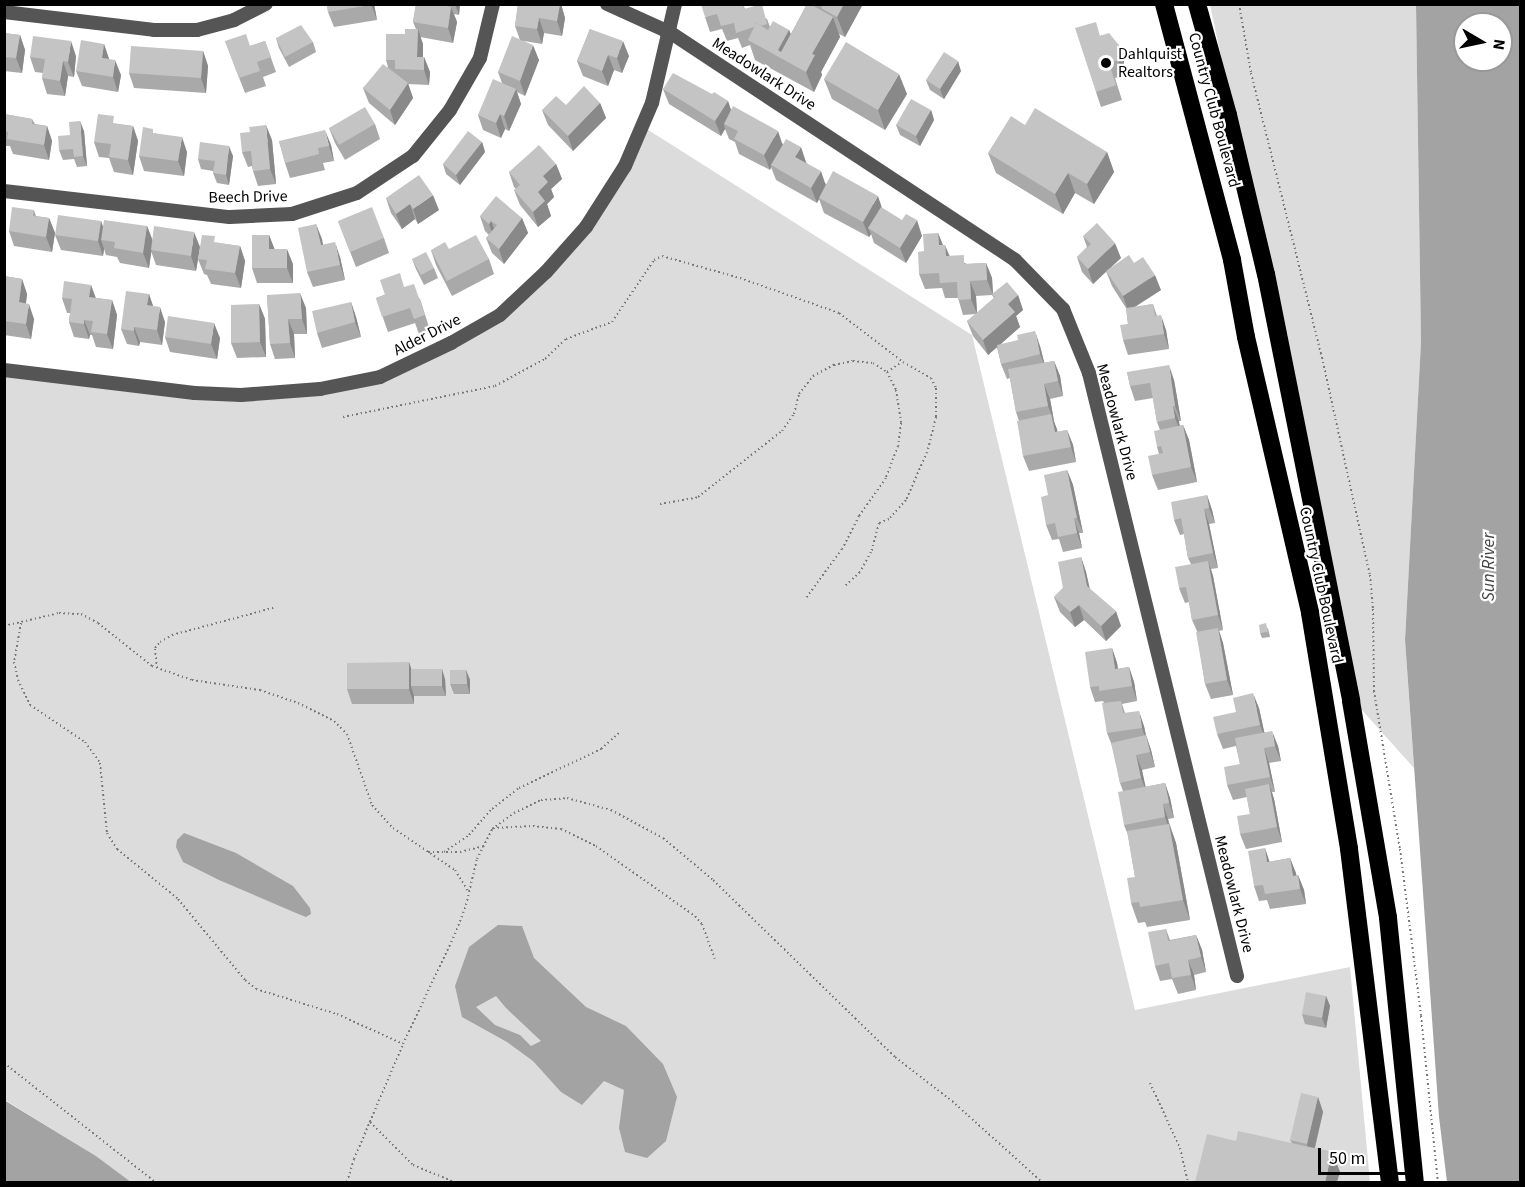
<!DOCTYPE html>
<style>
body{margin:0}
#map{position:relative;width:1525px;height:1187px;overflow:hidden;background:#fff;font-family:"Source Sans 3",sans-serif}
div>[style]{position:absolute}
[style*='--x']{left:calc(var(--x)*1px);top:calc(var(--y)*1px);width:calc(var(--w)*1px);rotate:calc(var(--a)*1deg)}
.green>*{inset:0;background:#dcdcdc}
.water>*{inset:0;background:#a3a3a3}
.path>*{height:2px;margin-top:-1px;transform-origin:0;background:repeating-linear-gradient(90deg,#777 0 1.5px,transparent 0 4.5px)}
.minor>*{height:14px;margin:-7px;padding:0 7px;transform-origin:7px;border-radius:7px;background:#555}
.highway>*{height:18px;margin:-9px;padding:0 9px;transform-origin:9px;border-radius:9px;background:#000}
.wall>*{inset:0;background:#a9a9a9}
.shaded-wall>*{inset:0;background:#898989}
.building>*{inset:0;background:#c4c4c4}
.dots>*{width:16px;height:16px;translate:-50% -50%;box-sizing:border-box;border:3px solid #fff;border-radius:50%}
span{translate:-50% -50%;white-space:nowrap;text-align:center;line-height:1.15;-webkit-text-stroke:4.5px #fff;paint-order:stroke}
.poi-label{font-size:16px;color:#000}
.left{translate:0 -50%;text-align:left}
.street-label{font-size:16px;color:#000}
.water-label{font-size:18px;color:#444;font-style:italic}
.frame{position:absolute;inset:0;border:6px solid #000;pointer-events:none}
.north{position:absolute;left:1453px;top:12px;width:60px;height:60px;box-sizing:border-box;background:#fff;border:2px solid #999;border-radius:50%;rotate:99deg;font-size:16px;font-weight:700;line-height:24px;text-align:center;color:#000}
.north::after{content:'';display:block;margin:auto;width:21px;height:27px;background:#000;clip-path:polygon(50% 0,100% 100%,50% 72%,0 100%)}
.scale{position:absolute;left:1318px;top:1148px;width:99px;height:27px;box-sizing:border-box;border:3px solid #000;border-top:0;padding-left:8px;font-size:18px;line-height:21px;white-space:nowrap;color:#000;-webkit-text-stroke:4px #fff;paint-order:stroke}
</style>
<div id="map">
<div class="green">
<i style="clip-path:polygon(1210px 5px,1416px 5px,1421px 342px,1405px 640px,1414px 768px,1361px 709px)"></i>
<i style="clip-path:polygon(642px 126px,972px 335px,1135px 1010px,1350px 967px,1370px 1182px,131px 1182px,96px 1156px,5px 1100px,5px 370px,241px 394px,380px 377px,500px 315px,586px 227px)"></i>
</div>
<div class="water">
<i style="clip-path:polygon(evenodd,1416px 5px,1520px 5px,1520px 1182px,1447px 1182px,1439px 1117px,1405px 640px,1421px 342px,1416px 5px,1465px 24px,1501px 24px,1501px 60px,1465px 60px,1465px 24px)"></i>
<i style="clip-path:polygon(184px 833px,236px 853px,293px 886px,310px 908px,311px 914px,306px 917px,296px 913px,219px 880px,183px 862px,176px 847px,177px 840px)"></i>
<i style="clip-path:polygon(evenodd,498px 925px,522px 926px,534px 958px,586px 1007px,626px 1026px,663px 1064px,677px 1097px,666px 1141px,647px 1158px,625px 1152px,619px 1128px,624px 1090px,604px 1081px,582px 1105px,561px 1092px,533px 1061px,507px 1042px,462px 1017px,455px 986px,469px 947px,498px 925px,496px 996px,506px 1008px,541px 1041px,531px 1046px,520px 1035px,495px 1025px,476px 1007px,496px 996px)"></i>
<i style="clip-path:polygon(4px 1100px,96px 1156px,131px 1182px,5px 1182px)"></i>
</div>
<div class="path">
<i style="--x:1239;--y:4;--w:70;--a:80.1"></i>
<i style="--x:1251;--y:73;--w:289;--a:76"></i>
<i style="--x:1321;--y:353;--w:227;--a:77.6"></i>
<i style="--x:1370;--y:575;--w:34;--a:85"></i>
<i style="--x:1373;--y:609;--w:82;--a:89.3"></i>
<i style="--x:1374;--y:691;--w:160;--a:80.7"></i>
<i style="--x:1400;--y:849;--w:168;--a:82.8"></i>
<i style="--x:1421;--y:1016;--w:167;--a:84.2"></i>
<i style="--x:887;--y:372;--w:18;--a:-34"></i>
<i style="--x:343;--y:417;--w:155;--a:-11.5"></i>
<i style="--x:495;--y:386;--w:57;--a:-28.4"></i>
<i style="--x:545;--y:359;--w:29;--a:-44"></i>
<i style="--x:566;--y:339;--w:49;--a:-20.3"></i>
<i style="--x:612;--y:322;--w:75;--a:-55.9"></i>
<i style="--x:654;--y:260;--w:9;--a:-27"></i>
<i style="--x:662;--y:256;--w:81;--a:15.8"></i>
<i style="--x:740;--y:278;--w:105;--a:19.5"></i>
<i style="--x:839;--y:313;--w:81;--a:37.4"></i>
<i style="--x:903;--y:362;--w:32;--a:30"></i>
<i style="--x:931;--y:378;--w:11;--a:63"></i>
<i style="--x:936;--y:388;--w:29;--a:90"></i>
<i style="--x:936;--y:417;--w:36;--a:104"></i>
<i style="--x:927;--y:452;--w:52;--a:113.6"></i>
<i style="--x:906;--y:500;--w:25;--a:132"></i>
<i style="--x:889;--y:519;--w:11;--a:158"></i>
<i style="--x:879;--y:523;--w:30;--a:105"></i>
<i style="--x:871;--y:552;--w:23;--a:119"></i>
<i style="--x:860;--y:572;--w:22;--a:137"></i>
<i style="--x:660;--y:504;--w:39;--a:-10"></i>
<i style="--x:698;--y:497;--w:107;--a:-38.2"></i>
<i style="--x:782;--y:431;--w:21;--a:-55"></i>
<i style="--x:794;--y:414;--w:21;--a:-76"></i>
<i style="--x:799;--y:394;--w:23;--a:-52"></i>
<i style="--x:813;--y:376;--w:24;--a:-28"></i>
<i style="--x:834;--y:365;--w:19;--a:-12"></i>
<i style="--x:853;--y:361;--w:20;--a:6"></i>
<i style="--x:873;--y:363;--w:17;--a:33"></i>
<i style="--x:887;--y:372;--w:20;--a:63"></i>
<i style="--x:896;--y:390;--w:33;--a:81"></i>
<i style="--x:901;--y:423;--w:23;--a:97"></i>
<i style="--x:898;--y:446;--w:34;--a:111"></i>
<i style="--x:886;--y:478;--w:47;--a:125.4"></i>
<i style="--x:859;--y:516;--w:37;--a:117"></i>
<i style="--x:842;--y:549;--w:61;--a:126.3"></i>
<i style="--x:21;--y:623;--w:40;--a:100"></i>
<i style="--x:14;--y:662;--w:18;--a:77"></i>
<i style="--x:18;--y:680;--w:28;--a:64"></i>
<i style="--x:30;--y:705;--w:66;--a:33.9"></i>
<i style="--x:85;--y:742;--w:26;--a:54"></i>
<i style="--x:100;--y:763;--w:70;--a:84.3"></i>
<i style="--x:107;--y:833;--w:19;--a:58"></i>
<i style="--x:117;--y:849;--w:79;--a:39.3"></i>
<i style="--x:178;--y:899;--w:105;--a:50.4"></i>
<i style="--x:245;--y:980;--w:14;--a:39"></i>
<i style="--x:256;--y:989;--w:85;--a:17.2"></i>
<i style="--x:337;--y:1014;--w:72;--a:24.4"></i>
<i style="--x:4;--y:626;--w:57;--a:-13.3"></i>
<i style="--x:59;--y:613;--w:22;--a:3"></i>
<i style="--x:81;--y:614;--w:19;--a:28"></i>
<i style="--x:98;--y:623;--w:69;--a:38.5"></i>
<i style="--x:152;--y:666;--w:42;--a:19.3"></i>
<i style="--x:192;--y:680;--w:69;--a:8.4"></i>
<i style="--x:260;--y:690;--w:40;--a:18.9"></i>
<i style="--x:298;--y:703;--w:40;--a:26.6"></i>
<i style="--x:334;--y:721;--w:18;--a:45"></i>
<i style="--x:347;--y:734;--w:75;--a:70.6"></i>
<i style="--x:372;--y:805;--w:31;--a:48"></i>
<i style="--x:393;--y:828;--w:75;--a:34.1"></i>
<i style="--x:455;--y:870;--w:25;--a:58"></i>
<i style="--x:157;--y:668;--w:20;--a:-96"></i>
<i style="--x:155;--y:648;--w:8;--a:-50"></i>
<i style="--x:160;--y:642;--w:14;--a:-30"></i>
<i style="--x:172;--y:635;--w:105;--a:-15"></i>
<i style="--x:493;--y:828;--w:40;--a:-2.9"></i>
<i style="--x:533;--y:826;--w:28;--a:6"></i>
<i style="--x:561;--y:829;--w:39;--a:26"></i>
<i style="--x:596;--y:846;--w:121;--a:35.3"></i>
<i style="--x:695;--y:916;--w:11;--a:49"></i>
<i style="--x:702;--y:924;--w:37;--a:70"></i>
<i style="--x:428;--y:852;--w:32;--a:0"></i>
<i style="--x:460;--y:852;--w:25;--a:-14"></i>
<i style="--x:444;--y:852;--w:30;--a:-34"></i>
<i style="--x:469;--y:835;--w:35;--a:-49"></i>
<i style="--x:492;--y:809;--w:34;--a:-38"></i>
<i style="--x:519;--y:788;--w:91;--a:-25.4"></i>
<i style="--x:601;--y:749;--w:24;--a:-42"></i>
<i style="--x:4;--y:1063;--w:192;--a:38.2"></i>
<i style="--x:1150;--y:1083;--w:72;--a:65.2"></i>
<i style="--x:1180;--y:1148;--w:35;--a:77"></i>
<i style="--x:370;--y:1122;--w:61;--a:45"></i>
<i style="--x:413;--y:1165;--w:42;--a:22.3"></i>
<i style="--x:347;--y:1182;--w:24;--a:-73"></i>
<i style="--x:354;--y:1159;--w:125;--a:-66.9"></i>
<i style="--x:403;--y:1044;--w:122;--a:-64.7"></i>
<i style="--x:455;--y:934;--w:31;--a:-69"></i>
<i style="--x:466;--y:905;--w:47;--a:-76.6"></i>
<i style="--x:477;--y:859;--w:34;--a:-63"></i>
<i style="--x:492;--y:829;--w:27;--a:-36"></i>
<i style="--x:514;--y:813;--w:30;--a:-26"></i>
<i style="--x:541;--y:800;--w:26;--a:-4"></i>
<i style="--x:567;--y:798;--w:46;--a:15.3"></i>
<i style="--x:611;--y:810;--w:59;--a:28.3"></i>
<i style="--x:663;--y:838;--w:65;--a:40"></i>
<i style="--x:713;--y:880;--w:254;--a:44.2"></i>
<i style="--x:895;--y:1057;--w:72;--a:37.7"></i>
<i style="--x:952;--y:1101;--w:121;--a:42"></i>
</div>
<div class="minor">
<i style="--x:607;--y:4;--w:70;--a:24.4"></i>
<i style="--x:671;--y:33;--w:412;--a:33.4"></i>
<i style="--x:1015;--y:260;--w:69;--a:45.6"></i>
<i style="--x:1063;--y:309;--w:69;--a:67.9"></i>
<i style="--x:1089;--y:373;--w:621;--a:76.21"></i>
<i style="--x:4;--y:12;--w:151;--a:6.8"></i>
<i style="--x:154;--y:30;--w:43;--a:0"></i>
<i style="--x:197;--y:30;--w:38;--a:-15"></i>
<i style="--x:234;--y:20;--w:36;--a:-27"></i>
<i style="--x:4;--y:191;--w:227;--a:6.6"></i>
<i style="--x:230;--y:217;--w:62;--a:-2.8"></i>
<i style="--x:292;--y:214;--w:68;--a:-17.9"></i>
<i style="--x:357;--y:193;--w:67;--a:-33.5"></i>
<i style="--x:413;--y:156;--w:59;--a:-51.2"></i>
<i style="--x:450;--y:110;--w:60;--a:-60"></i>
<i style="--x:480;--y:58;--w:56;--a:-76.5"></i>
<i style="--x:4;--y:370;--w:192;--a:6.9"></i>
<i style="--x:195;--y:393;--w:46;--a:2.5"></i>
<i style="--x:241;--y:395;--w:79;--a:-4.3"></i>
<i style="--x:320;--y:389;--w:61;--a:-11.3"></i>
<i style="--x:380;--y:377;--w:79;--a:-25.6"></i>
<i style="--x:451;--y:343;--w:56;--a:-29.7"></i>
<i style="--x:500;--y:315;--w:63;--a:-43.1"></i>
<i style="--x:546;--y:272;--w:60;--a:-48.4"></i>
<i style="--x:586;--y:227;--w:72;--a:-57.4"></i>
<i style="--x:625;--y:166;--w:69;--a:-66.8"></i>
<i style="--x:652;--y:103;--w:102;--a:-76.9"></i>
</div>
<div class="highway">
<i style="--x:1164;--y:4;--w:265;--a:75.1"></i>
<i style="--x:1232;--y:260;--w:78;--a:79.7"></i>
<i style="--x:1246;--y:337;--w:283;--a:76.9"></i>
<i style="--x:1310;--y:613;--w:239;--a:80.6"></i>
<i style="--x:1349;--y:849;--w:336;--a:83"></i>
<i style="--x:1197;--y:4;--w:115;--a:74.4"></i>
<i style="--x:1228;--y:115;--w:163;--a:76.6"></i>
<i style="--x:1266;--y:274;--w:435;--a:78.7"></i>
<i style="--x:1351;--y:701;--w:220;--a:80.3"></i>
<i style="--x:1388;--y:918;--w:265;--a:84.2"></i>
</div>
<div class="wall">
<i style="clip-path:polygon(327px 4px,374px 4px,377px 20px,334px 27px,328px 12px)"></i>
<i style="clip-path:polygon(416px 4px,460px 4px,459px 15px,454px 14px,457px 22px,453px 43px,420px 37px,423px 44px,423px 57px,424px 57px,430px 72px,429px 85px,408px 84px,413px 98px,395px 125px,369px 103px,363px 88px,388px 67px,386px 60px,405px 34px,416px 29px,413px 22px)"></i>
<i style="clip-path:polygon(518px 4px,561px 4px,565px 18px,562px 36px,544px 33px,542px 44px,524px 41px,539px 60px,525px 96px,517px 92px,521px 104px,509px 131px,505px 129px,501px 138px,483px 130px,478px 115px,502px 83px,498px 72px,520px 40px,515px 26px)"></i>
<i style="clip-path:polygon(743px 4px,745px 9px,767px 19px,770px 27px,789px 30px,791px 34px,806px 6px,803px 4px,811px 4px,822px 10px,811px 4px,863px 4px,845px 37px,839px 34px,840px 37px,821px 72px,822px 75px,814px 92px,755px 60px,750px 45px,742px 48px,738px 38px,727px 41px,722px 29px,710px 32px,705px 17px)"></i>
<i style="clip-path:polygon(590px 29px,629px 56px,622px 73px,614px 70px,608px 86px,583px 76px,577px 61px)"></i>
<i style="clip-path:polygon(4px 33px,20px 35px,25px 50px,22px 73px,4px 71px)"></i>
<i style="clip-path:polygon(1101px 35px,1118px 44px,1124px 59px,1123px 75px,1115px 78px,1122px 100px,1101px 107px,1096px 92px)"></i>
<i style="clip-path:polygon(276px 38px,313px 42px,316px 52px,289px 67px,279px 48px)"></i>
<i style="clip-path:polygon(225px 41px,250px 46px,265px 41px,276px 72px,263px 77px,266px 86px,245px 93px)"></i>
<i style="clip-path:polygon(104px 44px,109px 59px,121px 75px,118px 92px,82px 86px,76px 71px)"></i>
<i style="clip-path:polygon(203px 51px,208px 66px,206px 93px,134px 88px,129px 73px)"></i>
<i style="clip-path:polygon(76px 56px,74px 77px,68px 76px,65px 96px,47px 94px,42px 78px,43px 73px,35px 72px,30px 57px)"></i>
<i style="clip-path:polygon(961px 71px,944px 99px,930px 90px,926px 80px)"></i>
<i style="clip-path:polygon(824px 79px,907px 94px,885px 130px,832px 99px)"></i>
<i style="clip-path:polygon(663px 89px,712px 94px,728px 101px,731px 110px,783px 144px,806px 162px,826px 184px,882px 208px,922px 236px,906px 263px,874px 243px,871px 234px,869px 237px,824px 213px,819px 199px,817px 203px,776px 180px,771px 167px,770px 170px,739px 154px,735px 142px,729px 139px,725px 129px,721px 136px,669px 104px)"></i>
<i style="clip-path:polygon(600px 103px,606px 118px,573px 151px,548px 125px,542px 110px,566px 105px)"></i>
<i style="clip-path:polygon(931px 110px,934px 120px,920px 146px,900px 135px,896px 125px)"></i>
<i style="clip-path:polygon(4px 114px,32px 119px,35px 124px,47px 126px,52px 141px,49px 160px,13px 154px,10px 146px,4px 146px)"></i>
<i style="clip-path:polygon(117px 124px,133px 126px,138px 141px,133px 175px,114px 172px,109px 158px,99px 157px,94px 142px)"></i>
<i style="clip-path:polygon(375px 124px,380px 139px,345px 160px,335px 143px,329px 128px)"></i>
<i style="clip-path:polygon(84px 131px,87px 166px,77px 167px,74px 159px,63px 160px,59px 150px,70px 135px)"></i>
<i style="clip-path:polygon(155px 133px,187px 152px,184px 176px,144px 171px,139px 156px)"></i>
<i style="clip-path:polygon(272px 140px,276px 184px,258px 186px,253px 171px,252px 166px,248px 167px,242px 152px)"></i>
<i style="clip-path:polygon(279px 141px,331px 145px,334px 161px,323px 163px,325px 170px,290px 178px,285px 163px)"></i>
<i style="clip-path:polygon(482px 142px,485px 152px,460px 185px,446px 174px,443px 164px)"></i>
<i style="clip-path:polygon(1107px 152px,1114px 172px,1094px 204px,1075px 193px,1063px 214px,996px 173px,988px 153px)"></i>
<i style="clip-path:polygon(233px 156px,229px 185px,217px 183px,213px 173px,213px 171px,201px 169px,198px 159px)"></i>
<i style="clip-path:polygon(556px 164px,562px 179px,551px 189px,554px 197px,547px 204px,551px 216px,538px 227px,520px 205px,514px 190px,516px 189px,514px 187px,509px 172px)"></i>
<i style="clip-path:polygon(386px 198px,439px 210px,418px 224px,415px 219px,402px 229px,391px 213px)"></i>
<i style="clip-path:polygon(34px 210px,36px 216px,49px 218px,55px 233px,52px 252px,14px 246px,9px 231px)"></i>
<i style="clip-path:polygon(480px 216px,522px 218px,528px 233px,504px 264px,492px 253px,486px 238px,489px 235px,485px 231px)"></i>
<i style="clip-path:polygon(101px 221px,103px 227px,147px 226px,152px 240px,200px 247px,196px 271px,156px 265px,151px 251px,149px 268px,120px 263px,117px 257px,106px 255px,104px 249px,103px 256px,61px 250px,55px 235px)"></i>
<i style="clip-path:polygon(338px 221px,384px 238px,389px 253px,356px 267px)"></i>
<i style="clip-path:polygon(316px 224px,323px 245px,340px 257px,345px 280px,313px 287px,307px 272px)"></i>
<i style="clip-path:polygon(evenodd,938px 233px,943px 245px,950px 256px,967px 264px,986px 263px,992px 278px,993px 294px,1018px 295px,1023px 310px,1016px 316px,1020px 327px,1001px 344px,1040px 346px,1044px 363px,1054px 361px,1060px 376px,1063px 396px,1050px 399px,1054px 421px,1057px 432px,1067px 430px,1073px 445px,1076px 462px,1029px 471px,1023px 456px,1019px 421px,1016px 412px,1010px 378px,1007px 379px,1001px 364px,997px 347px,988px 355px,973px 336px,967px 321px,976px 314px,963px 315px,958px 298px,945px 298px,942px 288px,925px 289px,919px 274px,924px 251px,938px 233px,992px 295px,994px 298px,977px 313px,976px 296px,992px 295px)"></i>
<i style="clip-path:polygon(269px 235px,274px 249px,293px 264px,293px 283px,257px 283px,252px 268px)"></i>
<i style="clip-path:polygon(1083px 236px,1121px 258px,1110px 268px,1134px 263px,1161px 290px,1135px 307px,1153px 304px,1157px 316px,1166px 330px,1169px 349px,1128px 355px,1123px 340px,1128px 324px,1126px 308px,1112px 286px,1106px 271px,1093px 284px,1082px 272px,1077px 257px,1087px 247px)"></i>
<i style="clip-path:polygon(217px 243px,240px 246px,245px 261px,241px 288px,211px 284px,207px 275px,204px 274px,198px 259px)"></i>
<i style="clip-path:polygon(449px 249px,489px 259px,494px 274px,452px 296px,436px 265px,431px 250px)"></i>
<i style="clip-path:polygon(412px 259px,434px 268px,438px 278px,424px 285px,416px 269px)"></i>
<i style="clip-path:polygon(4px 276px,22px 279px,27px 294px,26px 304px,34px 319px,31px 339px,4px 335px)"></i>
<i style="clip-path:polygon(91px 285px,96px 298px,112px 300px,117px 315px,113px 349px,96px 347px,92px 335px,90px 335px,89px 339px,74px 337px,69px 322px,70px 313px,67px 313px,62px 298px)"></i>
<i style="clip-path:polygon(405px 287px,420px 299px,430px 330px,419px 334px,415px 323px,388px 332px,376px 298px)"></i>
<i style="clip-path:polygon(149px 294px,153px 306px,165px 322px,162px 345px,140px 342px,139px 346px,127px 344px,121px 329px)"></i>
<i style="clip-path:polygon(267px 295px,306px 308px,307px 334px,294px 334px,295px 358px,275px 359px,270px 344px)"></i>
<i style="clip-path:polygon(351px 302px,356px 317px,361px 337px,322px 348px,317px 333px)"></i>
<i style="clip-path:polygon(259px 304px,265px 319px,266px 357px,237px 358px,231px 343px)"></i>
<i style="clip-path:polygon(165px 337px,220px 338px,217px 359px,170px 352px)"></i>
<i style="clip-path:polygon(1127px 372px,1174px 380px,1181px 421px,1179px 421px,1179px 426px,1183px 425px,1189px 440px,1197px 482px,1158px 490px,1152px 475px,1159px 454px,1157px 447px,1160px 430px,1157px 422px,1153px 398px,1135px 401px,1130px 386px)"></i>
<i style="clip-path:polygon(1067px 470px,1073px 485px,1083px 533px,1079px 533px,1082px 548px,1063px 552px,1059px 539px,1052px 540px,1046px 525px,1048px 495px)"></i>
<i style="clip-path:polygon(1207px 495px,1212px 510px,1215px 523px,1209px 524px,1218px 568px,1211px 569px,1213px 576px,1223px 630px,1219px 631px,1223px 643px,1233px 695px,1211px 699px,1205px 684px,1197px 631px,1192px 620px,1189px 602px,1185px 603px,1179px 588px,1191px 564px,1188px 558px,1184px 534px,1180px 535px,1174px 520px)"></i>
<i style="clip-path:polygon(1081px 557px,1086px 572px,1090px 589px,1121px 626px,1106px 641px,1084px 620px,1075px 627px,1060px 612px,1054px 597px,1063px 588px)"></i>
<i style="clip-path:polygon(1268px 628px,1270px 637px,1262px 638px,1260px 633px)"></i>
<i style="clip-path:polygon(1112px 648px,1117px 663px,1118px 669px,1129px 667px,1134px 682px,1137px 701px,1122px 704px,1125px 713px,1144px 726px,1146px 735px,1151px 750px,1155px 767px,1142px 770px,1145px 787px,1165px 783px,1170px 798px,1174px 818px,1168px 819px,1176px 843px,1190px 920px,1147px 927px,1145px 922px,1138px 923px,1131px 903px,1135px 877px,1128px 835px,1124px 825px,1123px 791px,1120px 783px,1113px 748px,1107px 733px,1104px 703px,1103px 701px,1095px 702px,1090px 687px)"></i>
<i style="clip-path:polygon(409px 662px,411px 669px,445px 679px,446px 696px,414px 696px,414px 704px,352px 704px,347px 689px)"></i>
<i style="clip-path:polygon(466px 670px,470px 680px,470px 694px,454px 694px,450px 684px)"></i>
<i style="clip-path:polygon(1259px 708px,1264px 732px,1278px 746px,1281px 761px,1269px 763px,1275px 792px,1272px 792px,1274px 799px,1282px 842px,1246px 849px,1240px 834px,1250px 814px,1247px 797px,1233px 800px,1227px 785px,1240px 764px,1236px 746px,1223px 749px,1217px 734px)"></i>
<i style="clip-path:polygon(1265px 848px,1269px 862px,1290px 858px,1296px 876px,1298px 875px,1304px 890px,1306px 904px,1270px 909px,1267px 900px,1259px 901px,1254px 886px)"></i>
<i style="clip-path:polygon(1166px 929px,1170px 940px,1196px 935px,1202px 950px,1206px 972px,1194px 975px,1196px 990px,1178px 994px,1172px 979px,1160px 981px,1155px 966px)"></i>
<i style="clip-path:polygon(1326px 996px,1330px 1006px,1326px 1028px,1305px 1024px,1302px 1014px)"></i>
<i style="clip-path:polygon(1318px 1097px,1323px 1112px,1315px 1148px,1332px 1152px,1340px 1172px,1236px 1141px,1292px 1143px,1290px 1140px)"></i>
</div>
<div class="shaded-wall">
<i style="clip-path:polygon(371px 4px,374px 4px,377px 20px)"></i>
<i style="clip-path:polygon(455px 4px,460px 4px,459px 15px)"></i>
<i style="clip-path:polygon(560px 4px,561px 4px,565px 18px,562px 36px,557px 21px)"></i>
<i style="clip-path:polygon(844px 4px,863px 4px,845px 37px,837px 17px)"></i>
<i style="clip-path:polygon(451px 7px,457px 22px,453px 43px,448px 28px)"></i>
<i style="clip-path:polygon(833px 17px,840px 37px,821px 72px,822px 75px,814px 92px,806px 72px,812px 54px)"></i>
<i style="clip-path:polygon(539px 18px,544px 33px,542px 44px,537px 29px)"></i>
<i style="clip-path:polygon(418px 29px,423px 44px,423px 70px,417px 57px)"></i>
<i style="clip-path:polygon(789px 30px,796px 50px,781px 58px,778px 50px)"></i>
<i style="clip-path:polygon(20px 35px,25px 50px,22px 73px,16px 58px)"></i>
<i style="clip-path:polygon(71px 41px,76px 56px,74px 77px,68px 62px)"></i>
<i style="clip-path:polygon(623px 41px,629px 56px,622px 73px,617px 58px)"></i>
<i style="clip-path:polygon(104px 44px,109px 59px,102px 58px)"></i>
<i style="clip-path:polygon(1118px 44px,1124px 59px,1123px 75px,1118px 60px)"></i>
<i style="clip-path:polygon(533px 45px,539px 60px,525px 96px,520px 81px)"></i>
<i style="clip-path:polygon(203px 51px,208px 66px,206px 93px,201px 78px)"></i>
<i style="clip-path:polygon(608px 55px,614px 70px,608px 86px,602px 71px)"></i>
<i style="clip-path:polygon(424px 57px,430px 72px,429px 85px,424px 70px)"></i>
<i style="clip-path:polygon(115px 60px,121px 75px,118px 92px,113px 77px)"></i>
<i style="clip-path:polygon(63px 61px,68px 76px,65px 96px,60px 81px)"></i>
<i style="clip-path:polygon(958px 61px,961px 71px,944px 99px,940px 89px)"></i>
<i style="clip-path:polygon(899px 74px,907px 94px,885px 130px,878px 110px)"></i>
<i style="clip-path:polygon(408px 83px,413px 98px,395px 125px,390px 110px)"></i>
<i style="clip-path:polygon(516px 89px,521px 104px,509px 131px,504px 116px)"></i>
<i style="clip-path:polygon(728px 101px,733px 116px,724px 124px,725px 129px,721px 136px,715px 121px)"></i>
<i style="clip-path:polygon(600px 103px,606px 118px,573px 151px,568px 136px)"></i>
<i style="clip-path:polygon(931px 110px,934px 120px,920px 146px,916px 136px)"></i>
<i style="clip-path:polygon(500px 114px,505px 129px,501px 138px,496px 123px)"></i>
<i style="clip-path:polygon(80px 121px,84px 131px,87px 166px,83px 156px)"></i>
<i style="clip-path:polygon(266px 125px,272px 140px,276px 184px,270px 169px)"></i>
<i style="clip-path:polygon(47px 126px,52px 141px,49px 160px,44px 145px)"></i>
<i style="clip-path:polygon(133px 126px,138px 141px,133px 175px,128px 160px)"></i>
<i style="clip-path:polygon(325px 130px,331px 145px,334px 161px,329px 146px)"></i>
<i style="clip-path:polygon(778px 131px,783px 146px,771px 165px,771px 167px,770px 170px,764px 155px)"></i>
<i style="clip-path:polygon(182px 137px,187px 152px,184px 176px,178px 161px)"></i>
<i style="clip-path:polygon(482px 142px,485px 152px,460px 185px,456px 175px)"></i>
<i style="clip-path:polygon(229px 146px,233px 156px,229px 185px,226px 175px)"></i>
<i style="clip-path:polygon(801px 147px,806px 162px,801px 172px,795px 157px)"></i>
<i style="clip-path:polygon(1107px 152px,1114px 172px,1094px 204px,1087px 184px)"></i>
<i style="clip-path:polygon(556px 164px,562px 179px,551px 189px,554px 197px,547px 204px,551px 216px,538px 227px,533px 212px,538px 192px,543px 176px)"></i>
<i style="clip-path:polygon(821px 171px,826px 186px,817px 203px,811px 188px)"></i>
<i style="clip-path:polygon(1068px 173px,1075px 193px,1063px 214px,1055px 194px)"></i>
<i style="clip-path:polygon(433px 195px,439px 210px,418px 224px,413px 209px)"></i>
<i style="clip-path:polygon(878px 196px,883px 211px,868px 228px,871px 234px,869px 237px,863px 222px)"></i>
<i style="clip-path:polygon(410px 204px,415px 219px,402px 229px,396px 214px)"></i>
<i style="clip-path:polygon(49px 218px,55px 233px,52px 252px,46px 237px)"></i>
<i style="clip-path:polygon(522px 218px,528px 233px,504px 264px,499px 249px)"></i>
<i style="clip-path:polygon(917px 220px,922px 236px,906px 263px,900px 248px)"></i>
<i style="clip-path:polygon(101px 221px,106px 236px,101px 240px,104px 249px,103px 256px,98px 241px)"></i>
<i style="clip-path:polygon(491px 221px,497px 236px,494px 239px,489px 224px)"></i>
<i style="clip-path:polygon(316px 224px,322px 239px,326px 260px,321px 245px)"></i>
<i style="clip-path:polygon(147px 226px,153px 241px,149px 268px,143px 253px)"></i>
<i style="clip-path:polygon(194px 232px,200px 247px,196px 271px,191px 256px)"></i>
<i style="clip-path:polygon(938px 233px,944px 248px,939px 245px)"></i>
<i style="clip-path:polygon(269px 235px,275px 250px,269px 249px)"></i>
<i style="clip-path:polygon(335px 242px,340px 257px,345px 280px,340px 265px)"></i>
<i style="clip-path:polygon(1115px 243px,1121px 258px,1093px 284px,1088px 269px)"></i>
<i style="clip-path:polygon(945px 245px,951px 260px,946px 256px)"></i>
<i style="clip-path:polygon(240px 246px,245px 261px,241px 288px,235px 273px)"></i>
<i style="clip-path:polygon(287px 249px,293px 264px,293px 283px,287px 268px)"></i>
<i style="clip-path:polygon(986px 263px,992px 278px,993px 295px,987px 280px)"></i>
<i style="clip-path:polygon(1155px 275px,1161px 290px,1128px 311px,1123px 296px)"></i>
<i style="clip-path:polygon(22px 279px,27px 294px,24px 317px,19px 302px)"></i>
<i style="clip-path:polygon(970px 281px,976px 296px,977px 314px,971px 299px)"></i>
<i style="clip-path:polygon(91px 285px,96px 300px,89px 297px)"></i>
<i style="clip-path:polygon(300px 293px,306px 308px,307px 334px,302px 319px)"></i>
<i style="clip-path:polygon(149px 294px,154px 309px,147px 305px)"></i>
<i style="clip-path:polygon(1018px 295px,1023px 310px,1016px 316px,1020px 327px,988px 355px,983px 340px,1008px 304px)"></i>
<i style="clip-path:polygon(112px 300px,117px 315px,113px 349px,107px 334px)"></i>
<i style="clip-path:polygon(351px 302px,356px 317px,361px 337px,355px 322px)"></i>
<i style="clip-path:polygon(29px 304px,34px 319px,31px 339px,26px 324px)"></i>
<i style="clip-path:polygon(259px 304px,265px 319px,266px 357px,260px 342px)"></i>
<i style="clip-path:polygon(160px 307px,165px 322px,162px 345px,157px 330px)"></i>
<i style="clip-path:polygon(1161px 315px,1166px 330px,1169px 349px,1164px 334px)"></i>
<i style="clip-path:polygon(288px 319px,294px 334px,295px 358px,290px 343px)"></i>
<i style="clip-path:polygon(84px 320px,90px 335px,89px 339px,84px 324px)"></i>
<i style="clip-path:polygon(214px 323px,220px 338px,217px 359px,211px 344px)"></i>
<i style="clip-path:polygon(134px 327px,140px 342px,139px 346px,134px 331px)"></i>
<i style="clip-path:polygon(1035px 331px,1040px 346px,1046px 369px,1040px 354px)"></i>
<i style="clip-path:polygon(1054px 361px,1060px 376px,1063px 396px,1058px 381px)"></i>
<i style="clip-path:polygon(1169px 365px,1174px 380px,1181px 421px,1175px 406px)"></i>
<i style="clip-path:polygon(1044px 384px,1050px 399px,1054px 421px,1048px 406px)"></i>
<i style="clip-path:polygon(1173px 406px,1179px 421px,1181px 433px,1175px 418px)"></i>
<i style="clip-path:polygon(1051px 414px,1057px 429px,1060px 447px,1055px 432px)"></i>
<i style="clip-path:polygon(1183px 425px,1189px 440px,1197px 482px,1191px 467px)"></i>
<i style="clip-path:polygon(1067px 430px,1073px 445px,1076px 462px,1071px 447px)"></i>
<i style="clip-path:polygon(1067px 470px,1073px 485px,1083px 533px,1077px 518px)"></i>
<i style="clip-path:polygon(1207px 495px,1212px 510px,1215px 523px,1209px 508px)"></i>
<i style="clip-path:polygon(1204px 509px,1209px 524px,1218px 568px,1213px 553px)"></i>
<i style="clip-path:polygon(1074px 518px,1079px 533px,1082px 548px,1077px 533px)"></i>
<i style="clip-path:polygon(1081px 557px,1086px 572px,1092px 601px,1087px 586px)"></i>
<i style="clip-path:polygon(1208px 561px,1213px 576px,1223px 630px,1218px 615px)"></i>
<i style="clip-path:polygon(1079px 605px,1084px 620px,1075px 627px,1070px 612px)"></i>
<i style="clip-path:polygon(1116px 611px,1121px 626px,1106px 641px,1101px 626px)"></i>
<i style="clip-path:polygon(1218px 628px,1223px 643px,1233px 695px,1227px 680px)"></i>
<i style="clip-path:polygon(1112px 648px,1117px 663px,1120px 684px,1115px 669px)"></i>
<i style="clip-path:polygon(409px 662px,414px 677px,411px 686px,414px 696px,414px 704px,409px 689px)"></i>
<i style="clip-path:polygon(1129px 667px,1134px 682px,1137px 701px,1132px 686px)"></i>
<i style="clip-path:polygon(442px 669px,445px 679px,446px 696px,442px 686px)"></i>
<i style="clip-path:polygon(466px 670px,470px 680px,470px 694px,467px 684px)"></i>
<i style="clip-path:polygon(1253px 693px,1259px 708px,1266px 740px,1260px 725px)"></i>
<i style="clip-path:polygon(1139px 711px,1144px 726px,1147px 743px,1142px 728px)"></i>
<i style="clip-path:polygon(1272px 731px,1278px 746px,1281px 761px,1275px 746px)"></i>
<i style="clip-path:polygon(1146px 735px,1151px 750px,1155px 767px,1150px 752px)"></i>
<i style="clip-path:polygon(1264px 748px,1269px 763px,1275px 792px,1270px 777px)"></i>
<i style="clip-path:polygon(1136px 755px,1142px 770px,1147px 793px,1141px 778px)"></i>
<i style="clip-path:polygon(1165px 783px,1170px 798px,1174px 818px,1169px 803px)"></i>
<i style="clip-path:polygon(1269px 784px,1274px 799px,1282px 842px,1277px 827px)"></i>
<i style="clip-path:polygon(1163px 804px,1168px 819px,1170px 832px,1165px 817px)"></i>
<i style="clip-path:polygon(1169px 824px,1176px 843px,1190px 920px,1183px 900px)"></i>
<i style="clip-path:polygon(1265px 848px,1270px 863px,1267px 862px)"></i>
<i style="clip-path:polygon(1290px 858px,1296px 873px,1299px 891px,1293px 876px)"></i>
<i style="clip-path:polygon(1298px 875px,1304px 890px,1306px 904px,1300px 889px)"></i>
<i style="clip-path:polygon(1196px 935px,1202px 950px,1206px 972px,1201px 957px)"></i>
<i style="clip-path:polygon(1188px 960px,1194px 975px,1196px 990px,1191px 975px)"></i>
<i style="clip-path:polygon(1326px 996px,1330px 1006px,1326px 1028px,1322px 1018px)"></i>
<i style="clip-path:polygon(1318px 1097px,1323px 1112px,1312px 1159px,1307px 1144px)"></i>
<i style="clip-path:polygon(1332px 1152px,1340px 1172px,1337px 1182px,1325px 1182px)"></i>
</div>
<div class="building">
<i style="clip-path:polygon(327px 4px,371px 4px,371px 5px,328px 12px)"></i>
<i style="clip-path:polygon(416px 4px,437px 4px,451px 7px,448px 28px,413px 22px)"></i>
<i style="clip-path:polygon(518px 4px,560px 4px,557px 21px,539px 18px,537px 29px,515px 26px)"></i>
<i style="clip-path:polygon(701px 4px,743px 4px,744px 9px,762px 4px,767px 24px,761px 26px,756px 23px,754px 27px,736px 33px,734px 23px,721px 26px,717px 14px,705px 17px)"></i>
<i style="clip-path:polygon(807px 4px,810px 4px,833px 17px,812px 54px,815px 55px,806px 72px,748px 40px,756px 23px,768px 30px,773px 21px,789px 30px,778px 50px,781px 52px)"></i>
<i style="clip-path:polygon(823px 4px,844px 4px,837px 17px,821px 8px)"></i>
<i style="clip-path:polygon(1096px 22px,1100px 36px,1109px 33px,1118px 44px,1118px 60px,1109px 63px,1116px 85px,1096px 92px,1075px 28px)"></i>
<i style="clip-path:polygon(301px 25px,313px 42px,285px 57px,276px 38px)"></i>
<i style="clip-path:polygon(405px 29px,418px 29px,417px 57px,424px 57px,424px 70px,395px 69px,395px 60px,386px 60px,386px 34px,405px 34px)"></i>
<i style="clip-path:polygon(590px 29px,623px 41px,617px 58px,608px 55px,602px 71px,577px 61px)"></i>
<i style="clip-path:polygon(4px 33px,20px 35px,16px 58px,4px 57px)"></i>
<i style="clip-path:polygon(246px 34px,250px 46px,265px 41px,271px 57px,257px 62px,260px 71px,239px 78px,225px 41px)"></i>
<i style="clip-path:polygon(33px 36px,71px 41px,68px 62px,63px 61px,60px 81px,42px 78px,45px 59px,30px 57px)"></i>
<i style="clip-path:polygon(512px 36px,533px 45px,520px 81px,498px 72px)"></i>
<i style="clip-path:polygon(81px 40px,104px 44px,102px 58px,115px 60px,113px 77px,76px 71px)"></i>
<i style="clip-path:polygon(846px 42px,899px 74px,878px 110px,824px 79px)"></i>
<i style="clip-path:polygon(131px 46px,203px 51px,201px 78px,129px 73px)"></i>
<i style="clip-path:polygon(944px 52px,958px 61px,940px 89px,926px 80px)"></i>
<i style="clip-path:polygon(383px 64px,408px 83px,390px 110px,363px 88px)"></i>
<i style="clip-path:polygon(673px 73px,712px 94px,714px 92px,728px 101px,715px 121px,663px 89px)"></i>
<i style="clip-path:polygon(493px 79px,516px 89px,504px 116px,500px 114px,496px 123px,478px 115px)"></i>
<i style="clip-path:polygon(584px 86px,600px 103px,568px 136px,542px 110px,556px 96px,566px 105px)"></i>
<i style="clip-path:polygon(911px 99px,931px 110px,916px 136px,896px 125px)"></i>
<i style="clip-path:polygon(733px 106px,778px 131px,764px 155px,734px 139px,738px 131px,724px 124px)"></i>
<i style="clip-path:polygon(365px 107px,375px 124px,339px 145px,329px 128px)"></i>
<i style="clip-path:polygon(1035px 108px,1107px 152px,1087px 184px,1068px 173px,1055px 194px,988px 153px,1011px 116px,1025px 125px)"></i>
<i style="clip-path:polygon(4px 114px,32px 119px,32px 124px,47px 126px,44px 145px,7px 139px,8px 132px,4px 131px)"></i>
<i style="clip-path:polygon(98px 114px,114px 116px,113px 123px,133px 126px,128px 160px,109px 157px,111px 144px,94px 142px)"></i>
<i style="clip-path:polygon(80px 121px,83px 156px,74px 157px,73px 149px,59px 150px,58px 136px,70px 135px,69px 122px)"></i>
<i style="clip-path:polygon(266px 125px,270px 169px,253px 171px,251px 151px,242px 152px,240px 133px,250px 132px,249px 127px)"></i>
<i style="clip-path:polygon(143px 127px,153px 129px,153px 133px,182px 137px,178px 161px,139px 156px)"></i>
<i style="clip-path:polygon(325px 130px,329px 146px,318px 148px,319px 154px,285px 163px,279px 141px)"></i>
<i style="clip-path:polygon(468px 131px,482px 142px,456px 175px,443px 164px)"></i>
<i style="clip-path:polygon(786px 139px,801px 147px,795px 157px,821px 171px,811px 188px,771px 165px)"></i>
<i style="clip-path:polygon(200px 142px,229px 146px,226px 175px,213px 173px,215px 161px,198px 159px)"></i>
<i style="clip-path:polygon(539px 145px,556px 164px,543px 176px,548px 182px,538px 192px,545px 201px,533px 212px,514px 190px,520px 185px,509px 172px)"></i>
<i style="clip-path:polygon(833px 171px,878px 196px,863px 222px,819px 198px)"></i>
<i style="clip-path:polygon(419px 175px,433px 195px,413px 209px,410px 204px,396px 214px,386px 198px)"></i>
<i style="clip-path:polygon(496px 196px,522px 218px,499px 249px,486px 238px,497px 225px,491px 221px,489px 224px,480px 216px)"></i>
<i style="clip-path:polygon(12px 207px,34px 210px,33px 216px,49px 218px,46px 237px,9px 231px)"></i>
<i style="clip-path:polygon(372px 207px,384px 238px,350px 252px,338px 221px)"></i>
<i style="clip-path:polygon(881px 207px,902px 220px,906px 214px,917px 220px,900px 248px,868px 228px)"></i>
<i style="clip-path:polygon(58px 215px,101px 221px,98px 241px,55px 235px)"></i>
<i style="clip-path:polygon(104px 220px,147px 226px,143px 253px,114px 248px,115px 242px,101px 240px)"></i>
<i style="clip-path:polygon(1097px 223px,1115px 243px,1088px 269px,1077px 257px,1091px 244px,1083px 236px)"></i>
<i style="clip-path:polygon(316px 224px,321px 245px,335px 242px,340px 265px,307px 272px,298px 228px)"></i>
<i style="clip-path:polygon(154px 226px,194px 232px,191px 256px,151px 250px)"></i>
<i style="clip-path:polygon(938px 233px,939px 245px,945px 245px,946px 256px,964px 255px,964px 264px,986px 263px,987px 280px,970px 281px,971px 299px,958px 300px,957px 282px,940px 283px,939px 273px,919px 274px,918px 252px,924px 251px,923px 234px)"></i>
<i style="clip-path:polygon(202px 235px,215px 236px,214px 242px,240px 246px,235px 273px,205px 269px,207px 260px,198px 259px)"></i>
<i style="clip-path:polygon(252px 235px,269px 235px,269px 249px,287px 249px,287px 268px,252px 268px)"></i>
<i style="clip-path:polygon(476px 235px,489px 259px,447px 281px,431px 250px,445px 242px,449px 249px)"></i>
<i style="clip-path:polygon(426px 252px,434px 268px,421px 275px,412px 259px)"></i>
<i style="clip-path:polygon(1129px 255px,1134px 263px,1143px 257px,1155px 275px,1123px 296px,1106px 271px)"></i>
<i style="clip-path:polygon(400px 273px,404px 287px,414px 284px,425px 315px,414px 319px,410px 308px,382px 317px,376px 298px,385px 295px,380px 280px)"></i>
<i style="clip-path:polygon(4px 276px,22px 279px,19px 302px,29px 304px,26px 324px,4px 321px)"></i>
<i style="clip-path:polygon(64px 281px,91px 285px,89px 297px,112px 300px,107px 334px,91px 332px,93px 321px,84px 320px,84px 324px,69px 322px,72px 299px,62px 298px)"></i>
<i style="clip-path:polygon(1007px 282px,1018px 295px,1008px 304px,1015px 312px,983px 340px,967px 321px,995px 297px,992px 294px)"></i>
<i style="clip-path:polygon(126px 291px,149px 294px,147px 305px,160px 307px,157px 330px,134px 327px,134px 331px,121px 329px)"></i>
<i style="clip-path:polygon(300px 293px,302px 319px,288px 319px,290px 343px,270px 344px,267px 295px)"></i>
<i style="clip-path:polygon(351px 302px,355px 322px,317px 333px,312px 311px)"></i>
<i style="clip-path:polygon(259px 304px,260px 342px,231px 343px,231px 305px)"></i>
<i style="clip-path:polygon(1153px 304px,1155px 316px,1161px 315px,1164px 334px,1123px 340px,1120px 325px,1128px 324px,1126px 308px)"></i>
<i style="clip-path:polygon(168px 316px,214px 323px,211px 344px,165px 337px)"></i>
<i style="clip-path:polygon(1035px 331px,1040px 354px,1001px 364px,997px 345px,1018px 340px,1017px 335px)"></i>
<i style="clip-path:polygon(1054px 361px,1058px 381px,1044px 384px,1048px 406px,1016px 412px,1008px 369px)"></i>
<i style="clip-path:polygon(1169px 365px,1175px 406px,1173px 406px,1175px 418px,1157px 422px,1150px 383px,1130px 386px,1127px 372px)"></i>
<i style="clip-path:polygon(1051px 414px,1055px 432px,1067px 430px,1071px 447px,1023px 456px,1017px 421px)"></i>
<i style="clip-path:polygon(1183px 425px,1191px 467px,1152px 475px,1148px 456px,1163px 453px,1161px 446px,1157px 447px,1154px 431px)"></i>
<i style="clip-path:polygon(1067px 470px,1077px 518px,1074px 518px,1077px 533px,1058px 537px,1055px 523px,1046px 525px,1041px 497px,1048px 495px,1044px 475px)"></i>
<i style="clip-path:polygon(1207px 495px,1209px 508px,1204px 509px,1213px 553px,1188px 558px,1181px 518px,1174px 520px,1171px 502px)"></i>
<i style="clip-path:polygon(1081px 557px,1087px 586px,1116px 611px,1101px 626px,1079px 605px,1070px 612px,1054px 597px,1063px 588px,1058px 562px)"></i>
<i style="clip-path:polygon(1208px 561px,1218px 615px,1192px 620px,1186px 587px,1179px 588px,1175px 567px)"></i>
<i style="clip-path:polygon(1266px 623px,1268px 632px,1260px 633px,1259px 625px)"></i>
<i style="clip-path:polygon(1218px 628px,1227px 680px,1205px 684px,1196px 632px)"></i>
<i style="clip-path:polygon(1112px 648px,1115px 669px,1129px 667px,1132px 686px,1099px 691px,1099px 686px,1090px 687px,1085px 652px)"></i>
<i style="clip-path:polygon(409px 662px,409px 689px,347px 689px,347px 663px)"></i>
<i style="clip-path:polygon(411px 669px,442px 669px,442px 686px,411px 686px)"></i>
<i style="clip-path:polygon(450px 670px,466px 670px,467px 684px,450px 684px)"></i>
<i style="clip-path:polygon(1253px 693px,1260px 725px,1217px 734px,1213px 717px,1236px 712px,1233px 698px)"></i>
<i style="clip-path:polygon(1121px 701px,1123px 713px,1139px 711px,1142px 728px,1107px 733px,1102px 703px)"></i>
<i style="clip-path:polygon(1272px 731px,1275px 746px,1264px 748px,1270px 777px,1227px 785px,1224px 767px,1240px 764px,1235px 738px)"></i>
<i style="clip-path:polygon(1146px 735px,1150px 752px,1136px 755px,1141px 778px,1120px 783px,1111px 743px)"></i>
<i style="clip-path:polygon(1165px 783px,1169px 803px,1163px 804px,1165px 817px,1124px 825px,1118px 792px)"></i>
<i style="clip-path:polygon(1269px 784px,1277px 827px,1240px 834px,1237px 816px,1250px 814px,1245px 789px)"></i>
<i style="clip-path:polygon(1169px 824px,1183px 900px,1140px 907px,1139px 902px,1131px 903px,1127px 878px,1135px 877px,1127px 831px)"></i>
<i style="clip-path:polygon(1265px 848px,1267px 862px,1290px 858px,1293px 876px,1298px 875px,1300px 889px,1265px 894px,1263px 885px,1254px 886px,1248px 851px)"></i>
<i style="clip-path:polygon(1166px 929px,1168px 941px,1196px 935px,1201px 957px,1188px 960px,1191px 975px,1172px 978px,1169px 963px,1155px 966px,1148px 932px)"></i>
<i style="clip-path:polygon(1306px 992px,1326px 996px,1322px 1018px,1302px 1014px)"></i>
<i style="clip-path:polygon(1301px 1093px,1318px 1097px,1307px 1144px,1290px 1140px)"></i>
<i style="clip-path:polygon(1238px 1131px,1332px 1152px,1325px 1182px,1195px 1182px,1207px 1134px,1236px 1141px)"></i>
</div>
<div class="dots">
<i style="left:1106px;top:63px;background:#000"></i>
</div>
<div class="poi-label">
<span class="left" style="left:1118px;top:63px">Dahlquist<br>Realtors</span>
</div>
<div class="street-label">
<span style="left:764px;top:74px;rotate:33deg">Meadowlark Drive</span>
<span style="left:1214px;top:110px;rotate:75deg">Country Club Boulevard</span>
<span style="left:248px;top:197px;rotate:-1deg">Beech Drive</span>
<span style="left:427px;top:335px;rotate:-27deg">Alder Drive</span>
<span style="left:1117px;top:422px;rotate:75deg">Meadowlark Drive</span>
<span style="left:1321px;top:585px;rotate:78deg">Country Club Boulevard</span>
<span style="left:1234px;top:894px;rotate:76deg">Meadowlark Drive</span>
</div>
<div class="water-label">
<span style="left:1489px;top:567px;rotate:-90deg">Sun River</span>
</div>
<div class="frame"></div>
<div class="north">N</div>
<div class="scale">50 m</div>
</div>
